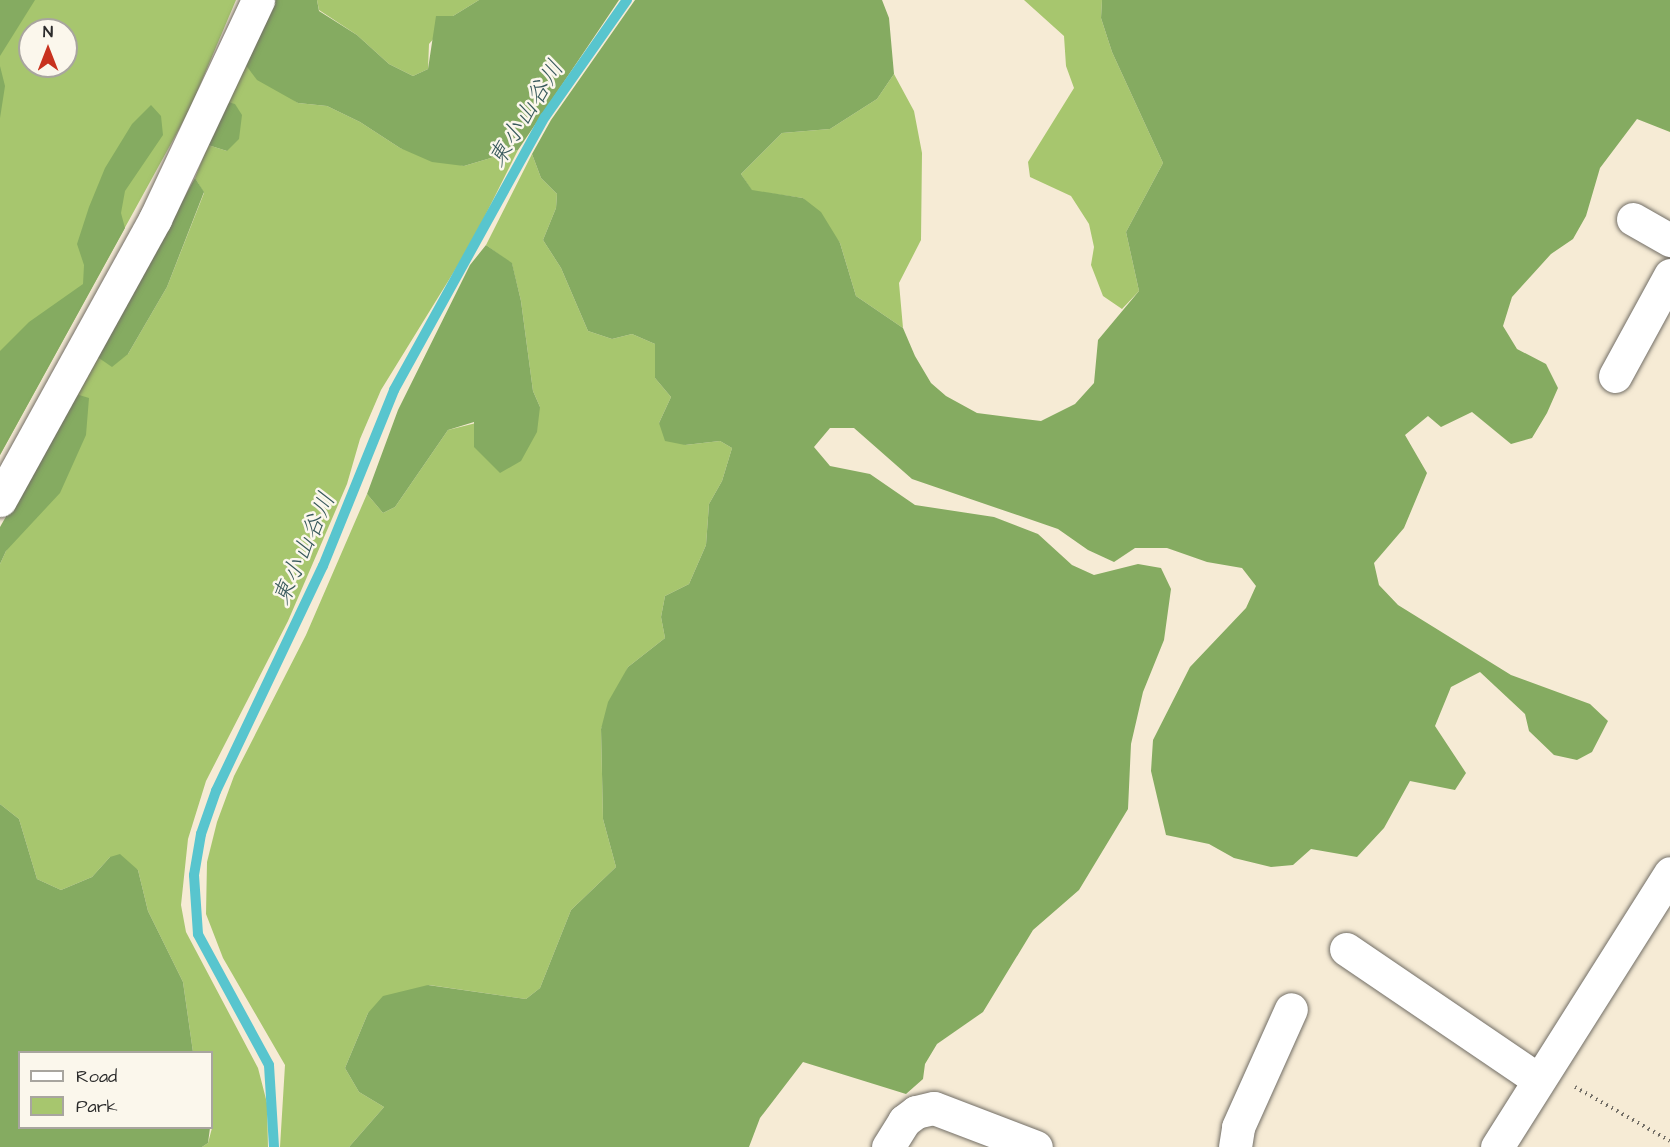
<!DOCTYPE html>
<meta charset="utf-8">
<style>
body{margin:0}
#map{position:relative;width:1670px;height:1147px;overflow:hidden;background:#f6ebd5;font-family:"Architects Daughter","Klee One",sans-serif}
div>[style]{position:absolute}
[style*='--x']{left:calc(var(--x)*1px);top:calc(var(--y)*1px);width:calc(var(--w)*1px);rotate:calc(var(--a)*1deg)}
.green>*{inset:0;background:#a7c66e}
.forest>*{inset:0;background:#85ab61}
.stream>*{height:10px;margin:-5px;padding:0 5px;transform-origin:5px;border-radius:5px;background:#58c5ce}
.path>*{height:4px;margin-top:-2px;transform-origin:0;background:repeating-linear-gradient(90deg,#726e66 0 1.5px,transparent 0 6px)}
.roads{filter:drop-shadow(0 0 2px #726e66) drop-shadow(0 0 2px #726e66)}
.minor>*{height:33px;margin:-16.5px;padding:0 16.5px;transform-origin:16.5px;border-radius:16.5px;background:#fff}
span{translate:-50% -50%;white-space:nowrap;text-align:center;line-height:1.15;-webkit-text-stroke:5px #fbf7ec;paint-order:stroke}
.water-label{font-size:24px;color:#38595c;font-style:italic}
.legend{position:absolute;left:18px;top:1051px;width:195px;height:78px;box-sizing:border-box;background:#fbf7ec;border:2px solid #a8a59f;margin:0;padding:8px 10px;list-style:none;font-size:18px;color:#2b2b2b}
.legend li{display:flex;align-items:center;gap:12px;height:30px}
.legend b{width:30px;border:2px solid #a8a59f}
.north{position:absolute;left:18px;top:18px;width:60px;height:60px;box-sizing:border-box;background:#fbf7ec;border:2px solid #a8a59f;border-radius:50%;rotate:0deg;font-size:16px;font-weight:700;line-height:24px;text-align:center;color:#2b2b2b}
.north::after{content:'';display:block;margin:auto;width:21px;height:27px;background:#c8321e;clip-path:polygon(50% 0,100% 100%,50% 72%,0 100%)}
</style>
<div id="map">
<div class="green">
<i style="clip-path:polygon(evenodd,0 0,236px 0,189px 111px,0 455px,0 0,30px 30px,66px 30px,66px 66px,30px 66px,30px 30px)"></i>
<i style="clip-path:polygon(317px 0,479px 0,453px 16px,429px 44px,428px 69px,413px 76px,389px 64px,357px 35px,319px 10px)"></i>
<i style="clip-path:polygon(1024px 0,1102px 0,1101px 18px,1112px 52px,1163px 163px,1126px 232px,1139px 291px,1122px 309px,1103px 296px,1091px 265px,1094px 247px,1089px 224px,1071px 196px,1030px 177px,1028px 162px,1074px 88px,1066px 66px,1064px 36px)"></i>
<i style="clip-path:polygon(245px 64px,298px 103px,327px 106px,360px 122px,400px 148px,464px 166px,518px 150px,471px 244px,381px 390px,360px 439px,347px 484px,288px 621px,206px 781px,188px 839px,181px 905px,186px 932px,258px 1068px,267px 1103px,268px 1147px,202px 1147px,208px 1143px,212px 1128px,212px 1052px,193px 1052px,183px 982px,148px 911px,138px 870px,110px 857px,92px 877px,61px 890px,37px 879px,19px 819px,0 804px,0 564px,96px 355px,128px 354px,167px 287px,204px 193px,195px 178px,208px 145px,227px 151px,228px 102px)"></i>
<i style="clip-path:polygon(894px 74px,914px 111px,922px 153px,921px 240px,899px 283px,903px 328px,856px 296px,840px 243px,803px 198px,752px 191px,741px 174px,782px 133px,830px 129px,877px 99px)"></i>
<i style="clip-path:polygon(532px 154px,541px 178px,557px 194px,556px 208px,543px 240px,561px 268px,588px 331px,612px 339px,632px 334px,655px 344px,655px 378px,671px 397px,659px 423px,685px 445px,720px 441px,732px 448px,722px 481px,709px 504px,706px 545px,689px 584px,665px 596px,661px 617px,665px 638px,628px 667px,601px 729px,603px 819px,616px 867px,571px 910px,540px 988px,526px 999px,429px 985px,368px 1013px,345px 1068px,359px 1092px,384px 1107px,349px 1147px,280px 1147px,285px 1065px,223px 958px,206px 914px,207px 862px,217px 822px,234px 776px,306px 635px,367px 494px,383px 513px,395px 507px,448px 430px,540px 407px,533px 391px,521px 301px,512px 264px,486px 245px)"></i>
</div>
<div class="forest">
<i style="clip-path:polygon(0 0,35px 0,0 56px)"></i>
<i style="clip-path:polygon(274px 0,317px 0,319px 11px,357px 35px,389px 64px,413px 76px,428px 69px,436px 16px,453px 16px,479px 0,619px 0,518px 150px,464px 166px,432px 162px,400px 148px,360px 122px,327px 106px,298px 103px,257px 80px,245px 64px)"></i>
<i style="clip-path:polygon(635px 0,882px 0,889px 18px,894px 74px,877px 99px,830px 129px,782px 133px,741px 174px,752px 190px,803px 198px,821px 212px,840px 243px,856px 296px,903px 328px,915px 356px,931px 383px,946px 396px,977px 413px,1041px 421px,1075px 404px,1094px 383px,1098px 340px,1139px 291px,1126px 232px,1163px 163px,1112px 52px,1101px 18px,1102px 0,1670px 0,1670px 132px,1637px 119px,1600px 168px,1586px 216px,1573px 239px,1551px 254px,1512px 297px,1503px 326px,1517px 349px,1546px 364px,1558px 388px,1547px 413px,1532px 438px,1511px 444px,1472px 412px,1441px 427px,1428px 416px,1405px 435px,1427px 473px,1404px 528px,1374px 563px,1379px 585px,1398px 605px,1511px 675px,1590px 704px,1608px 721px,1592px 752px,1577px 760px,1554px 755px,1529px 731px,1525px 714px,1480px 672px,1451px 687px,1435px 726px,1466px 773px,1455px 790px,1410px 781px,1384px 828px,1357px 857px,1311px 849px,1293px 865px,1271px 867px,1234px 858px,1209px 844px,1166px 835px,1151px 771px,1153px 740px,1190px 667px,1246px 608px,1256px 586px,1242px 568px,1207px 562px,1167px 548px,1135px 548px,1114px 562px,1088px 550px,1058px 529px,912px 479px,854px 428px,830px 428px,814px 447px,830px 466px,870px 474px,915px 505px,994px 517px,1038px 534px,1072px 565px,1094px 575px,1138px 564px,1161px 568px,1171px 589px,1164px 640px,1143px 692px,1131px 744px,1128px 809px,1079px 890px,1033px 930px,983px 1012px,937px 1044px,925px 1064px,923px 1079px,906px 1094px,803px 1062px,760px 1118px,749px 1147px,349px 1147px,384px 1107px,359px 1092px,345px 1068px,368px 1013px,383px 996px,428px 985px,526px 999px,540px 988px,571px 910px,616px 867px,603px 819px,601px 729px,608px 702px,628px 667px,665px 638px,661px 617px,665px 596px,689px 584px,706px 545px,709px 504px,722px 481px,732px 448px,720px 441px,685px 445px,665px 441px,659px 423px,671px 397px,655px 378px,655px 344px,632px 334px,612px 339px,588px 331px,561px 268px,543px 240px,556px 208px,557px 194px,541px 178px,532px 154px,551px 120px)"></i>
<i style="clip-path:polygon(0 66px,5px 86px,0 118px)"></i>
<i style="clip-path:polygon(228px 102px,235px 104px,242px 115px,239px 139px,227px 151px,208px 145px)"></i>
<i style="clip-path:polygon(151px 105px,161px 116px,163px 135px,125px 191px,121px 213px,125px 228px,0 455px,0 351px,29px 322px,83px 284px,84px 265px,77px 244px,89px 207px,105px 168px,132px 124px)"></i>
<i style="clip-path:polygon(195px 178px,204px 192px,167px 287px,128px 354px,112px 367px,96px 356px)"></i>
<i style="clip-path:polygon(486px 245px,512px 263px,521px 301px,533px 391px,540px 407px,537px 432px,521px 461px,500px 473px,474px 447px,474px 422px,448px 430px,395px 507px,383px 513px,367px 494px,398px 410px,470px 265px)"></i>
<i style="clip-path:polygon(76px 394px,89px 398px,86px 435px,60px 493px,6px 551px,0 564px,0 527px)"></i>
<i style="clip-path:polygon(0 804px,19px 819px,37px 879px,61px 890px,92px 877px,110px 857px,120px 854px,138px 870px,148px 911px,183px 982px,193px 1052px,20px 1052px,20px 1128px,210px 1128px,208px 1143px,202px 1147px,0 1147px)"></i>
</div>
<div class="stream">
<i style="--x:274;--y:1147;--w:82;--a:-93.5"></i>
<i style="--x:269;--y:1065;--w:149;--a:-118.5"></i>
<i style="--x:198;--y:934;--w:59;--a:-93.9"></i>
<i style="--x:194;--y:875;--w:42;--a:-80.3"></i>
<i style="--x:201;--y:834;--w:46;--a:-70.8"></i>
<i style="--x:216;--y:791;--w:249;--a:-64.6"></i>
<i style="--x:323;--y:566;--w:190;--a:-68"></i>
<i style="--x:394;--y:390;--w:312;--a:-61.1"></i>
<i style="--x:545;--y:117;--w:143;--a:-55"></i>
</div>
<div class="path">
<i style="--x:1575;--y:1087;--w:109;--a:29.6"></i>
</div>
<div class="roads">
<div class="minor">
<i style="--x:1633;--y:219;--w:43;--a:29.6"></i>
<i style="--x:1615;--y:376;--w:115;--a:-61.4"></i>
<i style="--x:0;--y:500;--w:321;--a:-61.1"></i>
<i style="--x:155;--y:219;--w:242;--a:-64.8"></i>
<i style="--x:1346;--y:949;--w:231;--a:34.2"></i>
<i style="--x:888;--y:1147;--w:31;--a:-58"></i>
<i style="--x:904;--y:1121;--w:15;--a:-37"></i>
<i style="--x:916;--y:1112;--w:18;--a:-13"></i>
<i style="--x:934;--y:1108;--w:109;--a:20.9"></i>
<i style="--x:1235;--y:1147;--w:20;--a:-81"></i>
<i style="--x:1238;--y:1127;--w:129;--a:-65.8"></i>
<i style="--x:1497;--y:1147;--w:324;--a:-57.7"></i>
</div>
</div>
<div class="water-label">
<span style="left:527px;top:114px;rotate:-58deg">東小山谷川</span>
<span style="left:305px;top:549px;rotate:-66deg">東小山谷川</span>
</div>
<ul class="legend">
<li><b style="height:8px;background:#fff"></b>Road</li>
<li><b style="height:16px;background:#a7c66e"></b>Park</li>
</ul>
<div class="north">N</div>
</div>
